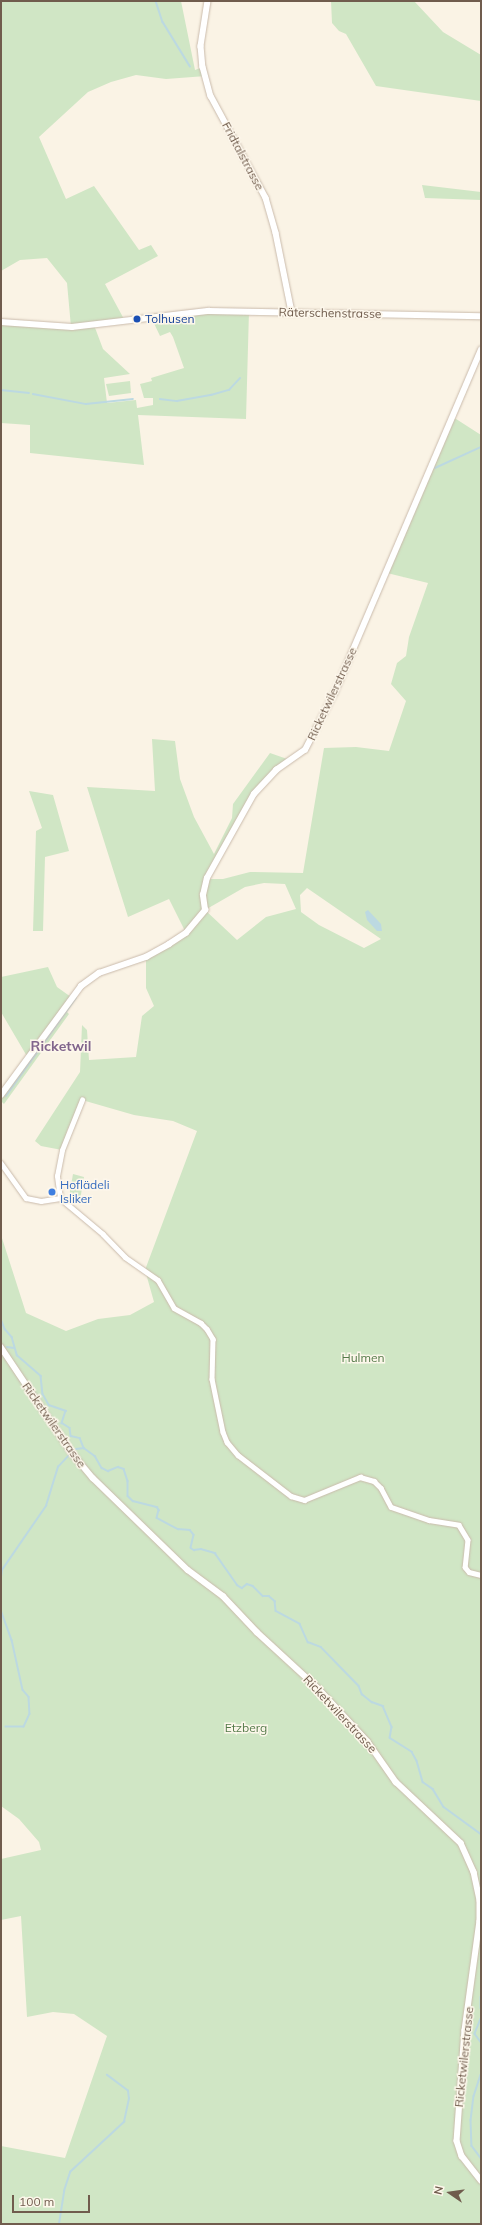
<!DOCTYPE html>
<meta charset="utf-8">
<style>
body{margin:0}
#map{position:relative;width:482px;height:2225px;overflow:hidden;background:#faf3e5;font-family:Mulish,sans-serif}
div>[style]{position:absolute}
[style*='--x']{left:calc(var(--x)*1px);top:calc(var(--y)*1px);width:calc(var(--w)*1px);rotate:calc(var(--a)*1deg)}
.green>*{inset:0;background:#d0e6c5}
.water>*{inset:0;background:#bcd9e1}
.stream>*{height:1.5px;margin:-0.75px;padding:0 0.75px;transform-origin:0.75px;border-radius:0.75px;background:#bcd9e1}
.roads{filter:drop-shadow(0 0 1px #cabbac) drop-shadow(0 0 1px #cabbac)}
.minor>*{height:4.5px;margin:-2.25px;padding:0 2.25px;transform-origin:2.25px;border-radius:2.25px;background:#fff}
.tertiary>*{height:5.5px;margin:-2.75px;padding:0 2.75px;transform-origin:2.75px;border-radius:2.75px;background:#fff}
.dots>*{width:11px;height:11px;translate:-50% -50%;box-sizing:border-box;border:2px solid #fdf7eb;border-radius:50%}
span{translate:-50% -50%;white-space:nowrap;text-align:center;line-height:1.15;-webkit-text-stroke:3px #fdf7eb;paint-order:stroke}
.street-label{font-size:12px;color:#705c4d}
.transit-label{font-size:12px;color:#164399}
.left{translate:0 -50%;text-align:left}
.shop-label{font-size:12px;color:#366cbe}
.park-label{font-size:12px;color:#547a49}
.quarter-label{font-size:14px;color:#81658c;font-weight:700}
.frame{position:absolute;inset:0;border:2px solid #705c4d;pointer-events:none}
.north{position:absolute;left:430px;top:2173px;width:40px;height:40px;-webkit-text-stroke:3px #fdf7eb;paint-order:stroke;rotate:283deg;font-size:11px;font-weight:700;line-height:16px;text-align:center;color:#705c4d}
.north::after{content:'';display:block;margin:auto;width:14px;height:18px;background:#705c4d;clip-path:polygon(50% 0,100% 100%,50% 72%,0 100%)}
.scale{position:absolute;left:12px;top:2195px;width:78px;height:18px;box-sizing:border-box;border:2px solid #705c4d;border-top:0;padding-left:5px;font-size:12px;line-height:14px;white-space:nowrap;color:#705c4d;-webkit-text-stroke:3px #fdf7eb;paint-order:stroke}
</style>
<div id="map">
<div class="green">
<i style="clip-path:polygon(1px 1px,181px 1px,195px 70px,203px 67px,206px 76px,166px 79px,136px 75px,111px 82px,88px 92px,39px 137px,66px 199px,94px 186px,139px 250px,151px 245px,158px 256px,105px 284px,125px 321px,94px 325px,103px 349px,130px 374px,104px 378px,107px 403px,136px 400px,137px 408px,153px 405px,153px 398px,144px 398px,140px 384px,152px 381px,151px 378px,184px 368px,173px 337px,170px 332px,160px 336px,151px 317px,249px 311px,246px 419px,138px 415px,144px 465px,30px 453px,30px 425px,1px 423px,2px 322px,71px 327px,67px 283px,47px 258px,20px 260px,1px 271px)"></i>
<i style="clip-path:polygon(331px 1px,414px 1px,443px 32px,481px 55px,481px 101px,376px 86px,346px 34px,339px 31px,332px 23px)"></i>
<i style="clip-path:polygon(422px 185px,481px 192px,481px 200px,425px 198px)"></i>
<i style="clip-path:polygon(130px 381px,131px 393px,109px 396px,106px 384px)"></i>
<i style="clip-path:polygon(evenodd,453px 417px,481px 435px,481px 2224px,1px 2224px,1px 2146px,65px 2158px,107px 2036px,74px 2014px,53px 2012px,27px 2017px,21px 1916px,1px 1920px,1px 1859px,41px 1850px,39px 1842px,19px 1819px,1px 1806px,1px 1235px,26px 1313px,66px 1331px,98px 1319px,130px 1315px,154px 1302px,145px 1270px,197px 1131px,173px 1121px,134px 1115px,82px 1100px,67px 1131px,62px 1150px,41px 1146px,35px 1141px,80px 1072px,82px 1025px,87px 1030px,89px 1060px,136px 1057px,142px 1016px,154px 1006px,146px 988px,146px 957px,186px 933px,169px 899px,128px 917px,87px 787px,155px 791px,152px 739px,175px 741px,180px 779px,194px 817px,214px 854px,232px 818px,233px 804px,270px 753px,290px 760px,265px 780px,207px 879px,223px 879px,250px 872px,303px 873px,324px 748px,356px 747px,389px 751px,406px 701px,391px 684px,397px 663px,406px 656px,409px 637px,428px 583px,387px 573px,453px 417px,264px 883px,285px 884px,296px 909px,266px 917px,237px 940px,205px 910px,245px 887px,264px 883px,453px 417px,307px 888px,381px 939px,364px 948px,319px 925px,301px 912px,300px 895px,307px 888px)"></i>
<i style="clip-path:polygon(29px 791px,53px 795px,69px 851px,45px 857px,43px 931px,33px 931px,36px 831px,42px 828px)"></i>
<i style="clip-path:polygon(48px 967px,57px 987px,71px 997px,63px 1008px,69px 1014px,4px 1104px,1px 1101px,1px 1095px,28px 1058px,1px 1012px,1px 977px)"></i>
<i style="clip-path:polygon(73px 1174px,84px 1177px,80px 1200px,69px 1197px)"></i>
</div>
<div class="water">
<i style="clip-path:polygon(368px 910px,381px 924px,382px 931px,377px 931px,367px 920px,365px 912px)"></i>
</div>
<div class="stream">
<i style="--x:156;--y:1;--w:22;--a:72"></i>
<i style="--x:163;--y:22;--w:52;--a:58.5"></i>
<i style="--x:1;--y:390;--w:28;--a:6"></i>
<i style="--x:33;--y:394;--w:54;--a:10.7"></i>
<i style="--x:86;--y:404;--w:47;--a:-6.1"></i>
<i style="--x:160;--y:399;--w:17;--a:7"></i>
<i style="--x:177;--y:401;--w:35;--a:-10"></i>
<i style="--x:211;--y:395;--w:19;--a:-16"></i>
<i style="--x:229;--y:390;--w:16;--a:-47"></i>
<i style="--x:435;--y:468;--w:51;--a:-24.5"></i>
<i style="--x:6;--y:1096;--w:120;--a:-54.5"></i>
<i style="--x:1;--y:1319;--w:11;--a:68"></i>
<i style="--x:5;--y:1329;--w:11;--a:49"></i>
<i style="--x:12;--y:1337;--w:19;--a:74"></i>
<i style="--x:17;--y:1355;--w:32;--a:41"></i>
<i style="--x:41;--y:1376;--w:18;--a:84"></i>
<i style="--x:43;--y:1394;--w:13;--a:61"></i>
<i style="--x:49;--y:1405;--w:18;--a:19"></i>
<i style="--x:66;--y:1411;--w:13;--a:108"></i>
<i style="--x:62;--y:1423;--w:9;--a:32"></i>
<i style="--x:70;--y:1428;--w:8;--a:83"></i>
<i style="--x:71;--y:1436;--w:9;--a:13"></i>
<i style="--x:80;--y:1438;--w:11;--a:68"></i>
<i style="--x:84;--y:1448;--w:14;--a:36"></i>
<i style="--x:95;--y:1456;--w:14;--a:60"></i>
<i style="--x:102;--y:1468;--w:7;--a:27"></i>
<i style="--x:108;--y:1471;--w:11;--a:-22"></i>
<i style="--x:118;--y:1467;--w:6;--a:18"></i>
<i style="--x:124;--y:1469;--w:13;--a:72"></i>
<i style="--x:128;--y:1481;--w:15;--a:90"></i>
<i style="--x:128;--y:1496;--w:7;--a:45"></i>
<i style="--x:133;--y:1501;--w:25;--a:14"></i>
<i style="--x:157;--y:1507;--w:4;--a:56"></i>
<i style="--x:159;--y:1510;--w:8;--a:104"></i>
<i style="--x:157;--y:1518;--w:24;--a:28"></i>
<i style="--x:178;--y:1529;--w:12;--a:5"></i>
<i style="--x:190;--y:1530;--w:6;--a:51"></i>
<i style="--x:194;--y:1535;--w:13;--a:103"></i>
<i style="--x:191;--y:1548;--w:4;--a:34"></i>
<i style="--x:194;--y:1550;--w:7;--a:-8"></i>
<i style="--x:201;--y:1549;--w:15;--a:16"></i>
<i style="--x:215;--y:1553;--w:39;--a:55"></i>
<i style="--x:237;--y:1585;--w:6;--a:31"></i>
<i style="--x:242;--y:1588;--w:6;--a:-39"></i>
<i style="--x:247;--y:1584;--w:6;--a:18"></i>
<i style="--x:253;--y:1586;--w:14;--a:45"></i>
<i style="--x:263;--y:1596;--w:6;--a:0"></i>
<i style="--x:269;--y:1596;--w:8;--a:40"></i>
<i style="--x:275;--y:1601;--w:10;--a:84"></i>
<i style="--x:276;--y:1611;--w:27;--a:28"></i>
<i style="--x:300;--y:1624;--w:20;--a:66"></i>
<i style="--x:308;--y:1642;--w:14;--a:21"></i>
<i style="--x:321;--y:1647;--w:54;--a:45.7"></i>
<i style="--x:359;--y:1686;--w:9;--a:69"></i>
<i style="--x:362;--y:1694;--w:13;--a:39"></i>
<i style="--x:372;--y:1702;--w:12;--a:20"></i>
<i style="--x:383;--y:1706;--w:23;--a:67"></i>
<i style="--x:392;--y:1727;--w:11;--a:100"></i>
<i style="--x:390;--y:1738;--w:26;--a:32"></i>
<i style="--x:412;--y:1752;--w:10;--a:61"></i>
<i style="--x:417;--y:1761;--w:22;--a:74"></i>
<i style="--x:423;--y:1782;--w:12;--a:35"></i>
<i style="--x:433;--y:1789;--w:21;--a:59"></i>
<i style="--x:444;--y:1807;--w:46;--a:36.1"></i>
<i style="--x:7;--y:1347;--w:7;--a:8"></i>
<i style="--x:76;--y:1449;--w:8;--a:-7"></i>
<i style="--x:1;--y:1577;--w:7;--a:-82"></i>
<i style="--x:2;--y:1570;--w:78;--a:-55.5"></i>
<i style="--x:46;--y:1506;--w:41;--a:-72.9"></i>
<i style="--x:58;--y:1467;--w:16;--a:-47"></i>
<i style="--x:1;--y:1610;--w:32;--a:70"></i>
<i style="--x:12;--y:1640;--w:51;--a:77.6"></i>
<i style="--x:23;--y:1690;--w:9;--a:49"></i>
<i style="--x:29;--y:1697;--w:17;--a:87"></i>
<i style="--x:30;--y:1714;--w:14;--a:115"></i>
<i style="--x:24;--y:1727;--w:18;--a:180"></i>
<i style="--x:481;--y:1997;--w:11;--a:90"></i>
<i style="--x:481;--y:2019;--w:16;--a:112"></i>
<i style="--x:475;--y:2034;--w:10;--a:53"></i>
<i style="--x:481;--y:2075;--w:22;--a:108"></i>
<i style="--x:474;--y:2096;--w:24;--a:97"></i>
<i style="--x:471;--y:2120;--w:26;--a:88"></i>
<i style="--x:472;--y:2146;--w:15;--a:53"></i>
<i style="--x:59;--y:2224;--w:33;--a:-81"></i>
<i style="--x:64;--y:2191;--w:20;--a:-72"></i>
<i style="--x:70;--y:2172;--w:74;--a:-42.8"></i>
<i style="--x:124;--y:2122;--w:24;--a:-78"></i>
<i style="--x:129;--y:2099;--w:8;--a:-97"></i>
<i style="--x:128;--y:2091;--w:26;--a:-143"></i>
</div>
<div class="roads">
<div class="minor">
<i style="--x:1;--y:1163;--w:43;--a:54.5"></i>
<i style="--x:26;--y:1198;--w:15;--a:11"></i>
<i style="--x:41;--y:1201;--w:19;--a:-9"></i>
<i style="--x:60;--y:1198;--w:56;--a:39.9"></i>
<i style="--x:103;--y:1234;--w:32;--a:46"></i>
<i style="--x:125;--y:1257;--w:40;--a:34.9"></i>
<i style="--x:158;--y:1280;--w:32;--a:60"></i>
<i style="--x:174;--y:1308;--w:31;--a:29"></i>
<i style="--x:201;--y:1323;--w:8;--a:45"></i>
<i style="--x:207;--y:1329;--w:12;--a:59"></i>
<i style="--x:213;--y:1339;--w:40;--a:91.4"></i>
<i style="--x:212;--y:1379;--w:54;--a:78.3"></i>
<i style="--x:223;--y:1432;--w:11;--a:68"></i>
<i style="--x:227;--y:1442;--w:17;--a:50"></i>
<i style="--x:238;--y:1455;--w:67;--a:37.7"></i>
<i style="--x:291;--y:1496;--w:14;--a:17"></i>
<i style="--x:304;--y:1500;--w:61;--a:-22.3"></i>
<i style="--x:360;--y:1477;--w:15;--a:16"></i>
<i style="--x:374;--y:1481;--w:10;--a:45"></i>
<i style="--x:381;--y:1488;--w:21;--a:62"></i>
<i style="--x:391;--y:1507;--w:40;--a:18.9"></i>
<i style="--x:429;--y:1520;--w:30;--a:9"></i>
<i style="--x:459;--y:1525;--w:17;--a:59"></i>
<i style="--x:468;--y:1540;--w:27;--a:96"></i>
<i style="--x:465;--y:1567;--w:6;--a:51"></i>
<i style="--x:469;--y:1572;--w:12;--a:14"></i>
<i style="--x:60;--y:1198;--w:22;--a:-98"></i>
<i style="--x:57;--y:1176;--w:26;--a:-79"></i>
<i style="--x:62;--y:1150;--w:54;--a:-68.2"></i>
</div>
<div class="tertiary">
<i style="--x:208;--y:1;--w:46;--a:98.8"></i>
<i style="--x:201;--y:46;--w:21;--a:85"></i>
<i style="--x:203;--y:67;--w:30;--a:75"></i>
<i style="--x:211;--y:96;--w:116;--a:61.7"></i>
<i style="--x:266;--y:198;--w:36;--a:74"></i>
<i style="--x:276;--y:233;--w:81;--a:78.6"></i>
<i style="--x:1;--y:322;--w:71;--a:4"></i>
<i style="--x:72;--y:327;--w:138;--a:-6.7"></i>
<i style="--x:209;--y:311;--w:272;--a:1.1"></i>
<i style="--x:1;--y:1095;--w:135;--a:-53.7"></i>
<i style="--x:81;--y:986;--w:22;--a:-36"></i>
<i style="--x:99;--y:973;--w:50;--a:-18.8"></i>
<i style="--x:146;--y:957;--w:26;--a:-29"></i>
<i style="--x:169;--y:944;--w:20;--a:-33"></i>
<i style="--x:186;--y:933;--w:30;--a:-50"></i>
<i style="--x:205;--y:910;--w:15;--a:-98"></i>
<i style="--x:203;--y:895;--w:17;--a:-77"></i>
<i style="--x:207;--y:878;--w:96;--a:-60.8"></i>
<i style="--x:254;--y:794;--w:33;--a:-47"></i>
<i style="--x:276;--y:770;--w:35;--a:-35"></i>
<i style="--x:305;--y:750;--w:65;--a:-62.7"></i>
<i style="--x:335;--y:692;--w:372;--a:-66.9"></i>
<i style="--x:1;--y:1347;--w:128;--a:56.2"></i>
<i style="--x:72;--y:1453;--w:33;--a:50"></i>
<i style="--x:93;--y:1478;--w:132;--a:44.1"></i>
<i style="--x:188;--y:1570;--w:44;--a:36.6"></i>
<i style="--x:223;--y:1596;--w:50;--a:46.6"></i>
<i style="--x:257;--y:1632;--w:84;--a:42.6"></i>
<i style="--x:319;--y:1689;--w:72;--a:47.2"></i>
<i style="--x:368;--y:1742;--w:49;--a:55"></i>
<i style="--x:396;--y:1782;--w:89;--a:43.2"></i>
<i style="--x:461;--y:1843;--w:32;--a:66"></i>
<i style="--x:474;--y:1872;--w:30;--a:78"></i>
<i style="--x:480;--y:1901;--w:20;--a:90"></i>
<i style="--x:480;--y:1921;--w:110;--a:97.8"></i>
<i style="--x:465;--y:2030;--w:111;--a:94.1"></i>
<i style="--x:457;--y:2141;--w:16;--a:72"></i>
<i style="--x:462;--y:2156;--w:31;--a:52"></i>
</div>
</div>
<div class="dots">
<i style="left:137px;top:319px;background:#1a4fb4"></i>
<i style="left:52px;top:1192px;background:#3f7fe0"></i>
</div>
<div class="street-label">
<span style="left:243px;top:156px;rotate:62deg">Fridtalstrasse</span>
<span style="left:330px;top:313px;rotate:1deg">Räterschenstrasse</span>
<span style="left:332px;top:694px;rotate:-65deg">Ricketwilerstrasse</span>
<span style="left:54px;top:1425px;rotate:55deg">Ricketwilerstrasse</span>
<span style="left:340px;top:1714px;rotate:47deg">Ricketwilerstrasse</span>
<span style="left:464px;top:2057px;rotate:-84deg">Ricketwilerstrasse</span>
</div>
<div class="transit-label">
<span class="left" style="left:145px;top:319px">Tolhusen</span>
</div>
<div class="shop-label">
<span class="left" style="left:60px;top:1192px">Hoflädeli<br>Isliker</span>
</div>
<div class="park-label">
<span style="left:363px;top:1358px">Hulmen</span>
<span style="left:246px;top:1728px">Etzberg</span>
</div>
<div class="quarter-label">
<span style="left:61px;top:1046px">Ricketwil</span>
</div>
<div class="frame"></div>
<div class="north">N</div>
<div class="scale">100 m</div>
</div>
